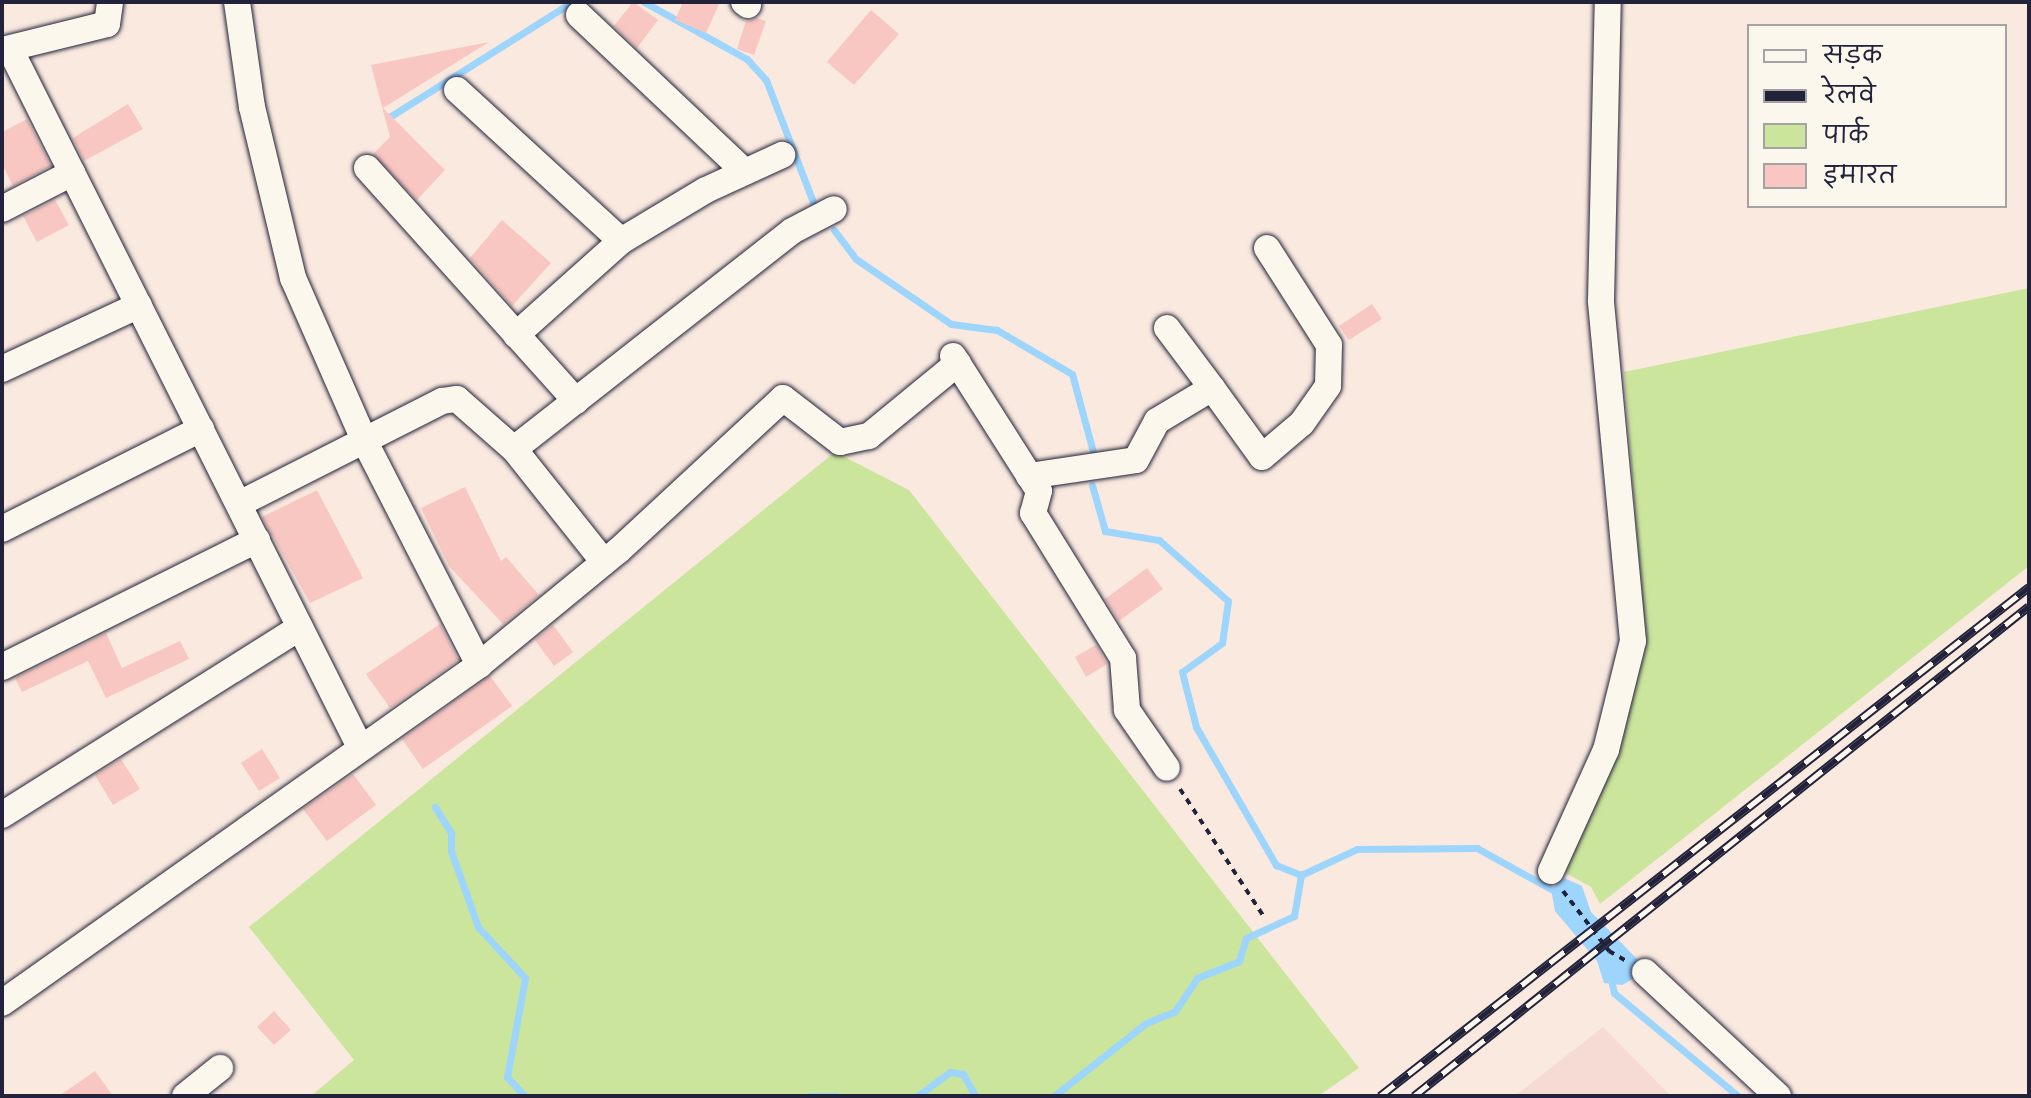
<!DOCTYPE html>
<meta charset="utf-8">
<style>
body{margin:0}
#map{position:relative;width:2031px;height:1098px;overflow:hidden;background:#fae9df;font-family:Pangolin,"Playpen Sans Deva",sans-serif}
div>[style]{position:absolute}
[style*='--x']{left:calc(var(--x)*1px);top:calc(var(--y)*1px);width:calc(var(--w)*1px);rotate:calc(var(--a)*1deg)}
.built>*{inset:0;background:#f5dbd3}
.green>*{inset:0;background:#cbe59c}
.water>*{inset:0;background:#9dd5fd}
.stream>*{height:7px;margin:-3.5px;padding:0 3.5px;transform-origin:3.5px;border-radius:3.5px;background:#9dd5fd}
.building>*{inset:0;background:#f8c7c2}
.path>*{height:4px;margin-top:-2px;transform-origin:0;background:repeating-linear-gradient(90deg,#22223b 0 6px,transparent 0 12px)}
.roads{filter:drop-shadow(0 0 2px #22223b) drop-shadow(0 0 2px #22223b)}
.street>*{height:26px;margin:-13px;padding:0 13px;transform-origin:13px;border-radius:13px;background:#fbf7ec}
.rail>*{height:9px;margin-top:-4.5px;transform-origin:0;background:repeating-linear-gradient(90deg,#fbf7ec 0 18px,#22223b 0 36px);box-sizing:border-box;border-block:2px solid #22223b}
span{translate:-50% -50%;white-space:nowrap;text-align:center;line-height:1.15;-webkit-text-stroke:6px #fbf7ec;paint-order:stroke}
.frame{position:absolute;inset:0;border:4px solid #22223b;pointer-events:none}
.legend{position:absolute;left:1747px;top:24px;width:260px;height:184px;box-sizing:border-box;background:#fbf7ec;border:2px solid #a4a2a5;margin:0;padding:10px 14px;list-style:none;font-size:24px;color:#22223b}
.legend li{display:flex;align-items:center;gap:16px;height:40px}
.legend b{width:40px;border:2px solid #a4a2a5}
</style>
<div id="map">
<div class="built">
<i style="clip-path:polygon(1603px 1027px,1671px 1096px,1515px 1096px)"></i>
</div>
<div class="green">
<i style="clip-path:polygon(2029px 288px,2029px 566px,1600px 904px,1591px 887px,1564px 872px,1611px 760px,1646px 648px,1624px 372px)"></i>
<i style="clip-path:polygon(835px 452px,909px 490px,1359px 1068px,1318px 1096px,311px 1096px,354px 1060px,249px 927px)"></i>
</div>
<div class="water">
<i style="clip-path:polygon(1564px 878px,1582px 886px,1591px 912px,1640px 962px,1642px 974px,1622px 985px,1604px 983px,1597px 961px,1555px 911px,1551px 889px)"></i>
</div>
<div class="stream">
<i style="--x:644;--y:2;--w:118;--a:29"></i>
<i style="--x:747;--y:59;--w:28;--a:48"></i>
<i style="--x:766;--y:80;--w:131;--a:68.9"></i>
<i style="--x:391;--y:116;--w:214;--a:-32.2"></i>
<i style="--x:834;--y:230;--w:36;--a:53"></i>
<i style="--x:856;--y:259;--w:115;--a:34.4"></i>
<i style="--x:951;--y:324;--w:46;--a:7.4"></i>
<i style="--x:997;--y:330;--w:87;--a:30.4"></i>
<i style="--x:1072;--y:374;--w:81;--a:74.9"></i>
<i style="--x:1092;--y:485;--w:48;--a:74.2"></i>
<i style="--x:1105;--y:531;--w:55;--a:9.5"></i>
<i style="--x:1159;--y:540;--w:92;--a:41.5"></i>
<i style="--x:1228;--y:601;--w:42;--a:98.1"></i>
<i style="--x:1222;--y:643;--w:49;--a:144.1"></i>
<i style="--x:1182;--y:672;--w:57;--a:75.7"></i>
<i style="--x:1196;--y:727;--w:160;--a:59.9"></i>
<i style="--x:1276;--y:865;--w:27;--a:22"></i>
<i style="--x:1301;--y:875;--w:62;--a:-24.9"></i>
<i style="--x:1357;--y:849;--w:120;--a:-0.5"></i>
<i style="--x:1477;--y:848;--w:85;--a:29"></i>
<i style="--x:435;--y:807;--w:31;--a:58"></i>
<i style="--x:451;--y:833;--w:18;--a:90"></i>
<i style="--x:451;--y:851;--w:81;--a:70.4"></i>
<i style="--x:478;--y:927;--w:69;--a:47.3"></i>
<i style="--x:525;--y:978;--w:101;--a:100.3"></i>
<i style="--x:507;--y:1077;--w:26;--a:47"></i>
<i style="--x:1611;--y:979;--w:14;--a:78"></i>
<i style="--x:1614;--y:993;--w:161;--a:39.7"></i>
<i style="--x:810;--y:1096;--w:26;--a:0"></i>
<i style="--x:917;--y:1096;--w:41;--a:-36"></i>
<i style="--x:950;--y:1072;--w:13;--a:9"></i>
<i style="--x:963;--y:1074;--w:25;--a:61"></i>
<i style="--x:1054;--y:1096;--w:117;--a:-38.4"></i>
<i style="--x:1146;--y:1023;--w:31;--a:-22"></i>
<i style="--x:1175;--y:1011;--w:40;--a:-56"></i>
<i style="--x:1197;--y:978;--w:45;--a:-22"></i>
<i style="--x:1239;--y:961;--w:24;--a:-73"></i>
<i style="--x:1246;--y:938;--w:53;--a:-24.6"></i>
<i style="--x:1294;--y:916;--w:42;--a:-80.3"></i>
</div>
<div class="building">
<i style="clip-path:polygon(633px 2px,658px 20px,637px 48px,614px 26px)"></i>
<i style="clip-path:polygon(683px 2px,720px 2px,706px 33px,675px 20px)"></i>
<i style="clip-path:polygon(871px 10px,899px 34px,854px 85px,827px 62px)"></i>
<i style="clip-path:polygon(757px 18px,766px 21px,754px 55px,737px 49px,746px 21px)"></i>
<i style="clip-path:polygon(489px 42px,383px 108px,445px 170px,417px 200px,373px 154px,390px 137px,371px 65px)"></i>
<i style="clip-path:polygon(128px 104px,143px 129px,84px 161px,73px 138px)"></i>
<i style="clip-path:polygon(27px 119px,51px 166px,13px 186px,2px 164px,2px 132px)"></i>
<i style="clip-path:polygon(55px 200px,69px 225px,37px 242px,23px 216px)"></i>
<i style="clip-path:polygon(502px 220px,551px 263px,512px 306px,470px 258px)"></i>
<i style="clip-path:polygon(1372px 304px,1382px 319px,1349px 340px,1339px 326px)"></i>
<i style="clip-path:polygon(465px 487px,501px 561px,506px 557px,539px 595px,503px 624px,449px 566px,421px 508px)"></i>
<i style="clip-path:polygon(317px 490px,363px 578px,310px 603px,262px 517px)"></i>
<i style="clip-path:polygon(1147px 568px,1163px 589px,1119px 621px,1105px 599px)"></i>
<i style="clip-path:polygon(440px 624px,458px 660px,390px 708px,366px 674px)"></i>
<i style="clip-path:polygon(553px 625px,573px 652px,554px 666px,535px 640px)"></i>
<i style="clip-path:polygon(106px 633px,122px 668px,180px 641px,189px 659px,106px 698px,88px 661px,22px 692px,15px 678px)"></i>
<i style="clip-path:polygon(1096px 645px,1107px 664px,1086px 677px,1075px 657px)"></i>
<i style="clip-path:polygon(490px 676px,512px 706px,423px 769px,402px 739px)"></i>
<i style="clip-path:polygon(262px 749px,280px 778px,259px 791px,241px 763px)"></i>
<i style="clip-path:polygon(121px 759px,140px 789px,113px 805px,95px 775px)"></i>
<i style="clip-path:polygon(353px 774px,376px 805px,327px 841px,303px 809px)"></i>
<i style="clip-path:polygon(274px 1011px,291px 1030px,274px 1045px,257px 1027px)"></i>
<i style="clip-path:polygon(95px 1071px,113px 1096px,59px 1096px)"></i>
</div>
<div class="path">
<i style="--x:1180;--y:789;--w:153;--a:56.7"></i>
<i style="--x:1563;--y:891;--w:76;--a:52.5"></i>
<i style="--x:1609;--y:951;--w:20;--a:30"></i>
</div>
<div class="roads">
<div class="street">
<i style="--x:237;--y:2;--w:106;--a:81.9"></i>
<i style="--x:252;--y:107;--w:176;--a:76.5"></i>
<i style="--x:293;--y:278;--w:177;--a:66.3"></i>
<i style="--x:364;--y:440;--w:253;--a:62.9"></i>
<i style="--x:744;--y:2;--w:5;--a:37"></i>
<i style="--x:579;--y:15;--w:228;--a:43.4"></i>
<i style="--x:10;--y:49;--w:781;--a:63.37"></i>
<i style="--x:2;--y:50;--w:108;--a:-13.9"></i>
<i style="--x:107;--y:24;--w:22;--a:-82"></i>
<i style="--x:457;--y:90;--w:223;--a:42.6"></i>
<i style="--x:367;--y:168;--w:313;--a:48.1"></i>
<i style="--x:2;--y:209;--w:79;--a:-27.2"></i>
<i style="--x:516;--y:335;--w:141;--a:-41.8"></i>
<i style="--x:621;--y:241;--w:99;--a:-31"></i>
<i style="--x:706;--y:190;--w:84;--a:-24.7"></i>
<i style="--x:953;--y:356;--w:160;--a:57.5"></i>
<i style="--x:1039;--y:491;--w:23;--a:105"></i>
<i style="--x:1033;--y:513;--w:171;--a:58.2"></i>
<i style="--x:1123;--y:658;--w:52;--a:85.6"></i>
<i style="--x:1127;--y:710;--w:70;--a:55.4"></i>
<i style="--x:2;--y:369;--w:151;--a:-25"></i>
<i style="--x:1212;--y:388;--w:85;--a:54.1"></i>
<i style="--x:1262;--y:457;--w:52;--a:-40.4"></i>
<i style="--x:1302;--y:423;--w:45;--a:-54.9"></i>
<i style="--x:1328;--y:386;--w:41;--a:-88.6"></i>
<i style="--x:1329;--y:345;--w:115;--a:-122.6"></i>
<i style="--x:514;--y:449;--w:353;--a:-38.1"></i>
<i style="--x:792;--y:231;--w:47;--a:-27.6"></i>
<i style="--x:1029;--y:476;--w:108;--a:-8.5"></i>
<i style="--x:1136;--y:460;--w:44;--a:-61.7"></i>
<i style="--x:1157;--y:421;--w:64;--a:-31"></i>
<i style="--x:1212;--y:388;--w:75;--a:-126.9"></i>
<i style="--x:239;--y:504;--w:228;--a:-26.9"></i>
<i style="--x:442;--y:401;--w:15;--a:-8"></i>
<i style="--x:457;--y:399;--w:76;--a:41.3"></i>
<i style="--x:514;--y:449;--w:144;--a:51.5"></i>
<i style="--x:2;--y:529;--w:223;--a:-26.7"></i>
<i style="--x:2;--y:667;--w:285;--a:-26.5"></i>
<i style="--x:2;--y:815;--w:352;--a:-32.2"></i>
<i style="--x:1551;--y:871;--w:133;--a:-65.6"></i>
<i style="--x:1606;--y:750;--w:112;--a:-76.1"></i>
<i style="--x:1633;--y:641;--w:342;--a:-95.4"></i>
<i style="--x:1601;--y:300;--w:298;--a:-88.7"></i>
<i style="--x:1645;--y:972;--w:182;--a:43"></i>
<i style="--x:2;--y:1003;--w:585;--a:-35.32"></i>
<i style="--x:479;--y:665;--w:180;--a:-39.4"></i>
<i style="--x:618;--y:551;--w:225;--a:-42.8"></i>
<i style="--x:783;--y:398;--w:72;--a:37.7"></i>
<i style="--x:840;--y:442;--w:30;--a:-12"></i>
<i style="--x:869;--y:436;--w:115;--a:-39.4"></i>
<i style="--x:185;--y:1096;--w:45;--a:-38.7"></i>
</div>
</div>
<div class="rail">
<i style="--x:1380;--y:1096;--w:825;--a:-38.11"></i>
<i style="--x:1414;--y:1096;--w:786;--a:-38.55"></i>
</div>
<div class="frame"></div>
<ul class="legend">
<li><b style="height:10px;background:#fbf7ec"></b>सड़क</li>
<li><b style="height:10px;background:#22223b"></b>रेलवे</li>
<li><b style="height:22px;background:#cbe59c"></b>पार्क</li>
<li><b style="height:22px;background:#f8c7c2"></b>इमारत</li>
</ul>
</div>
